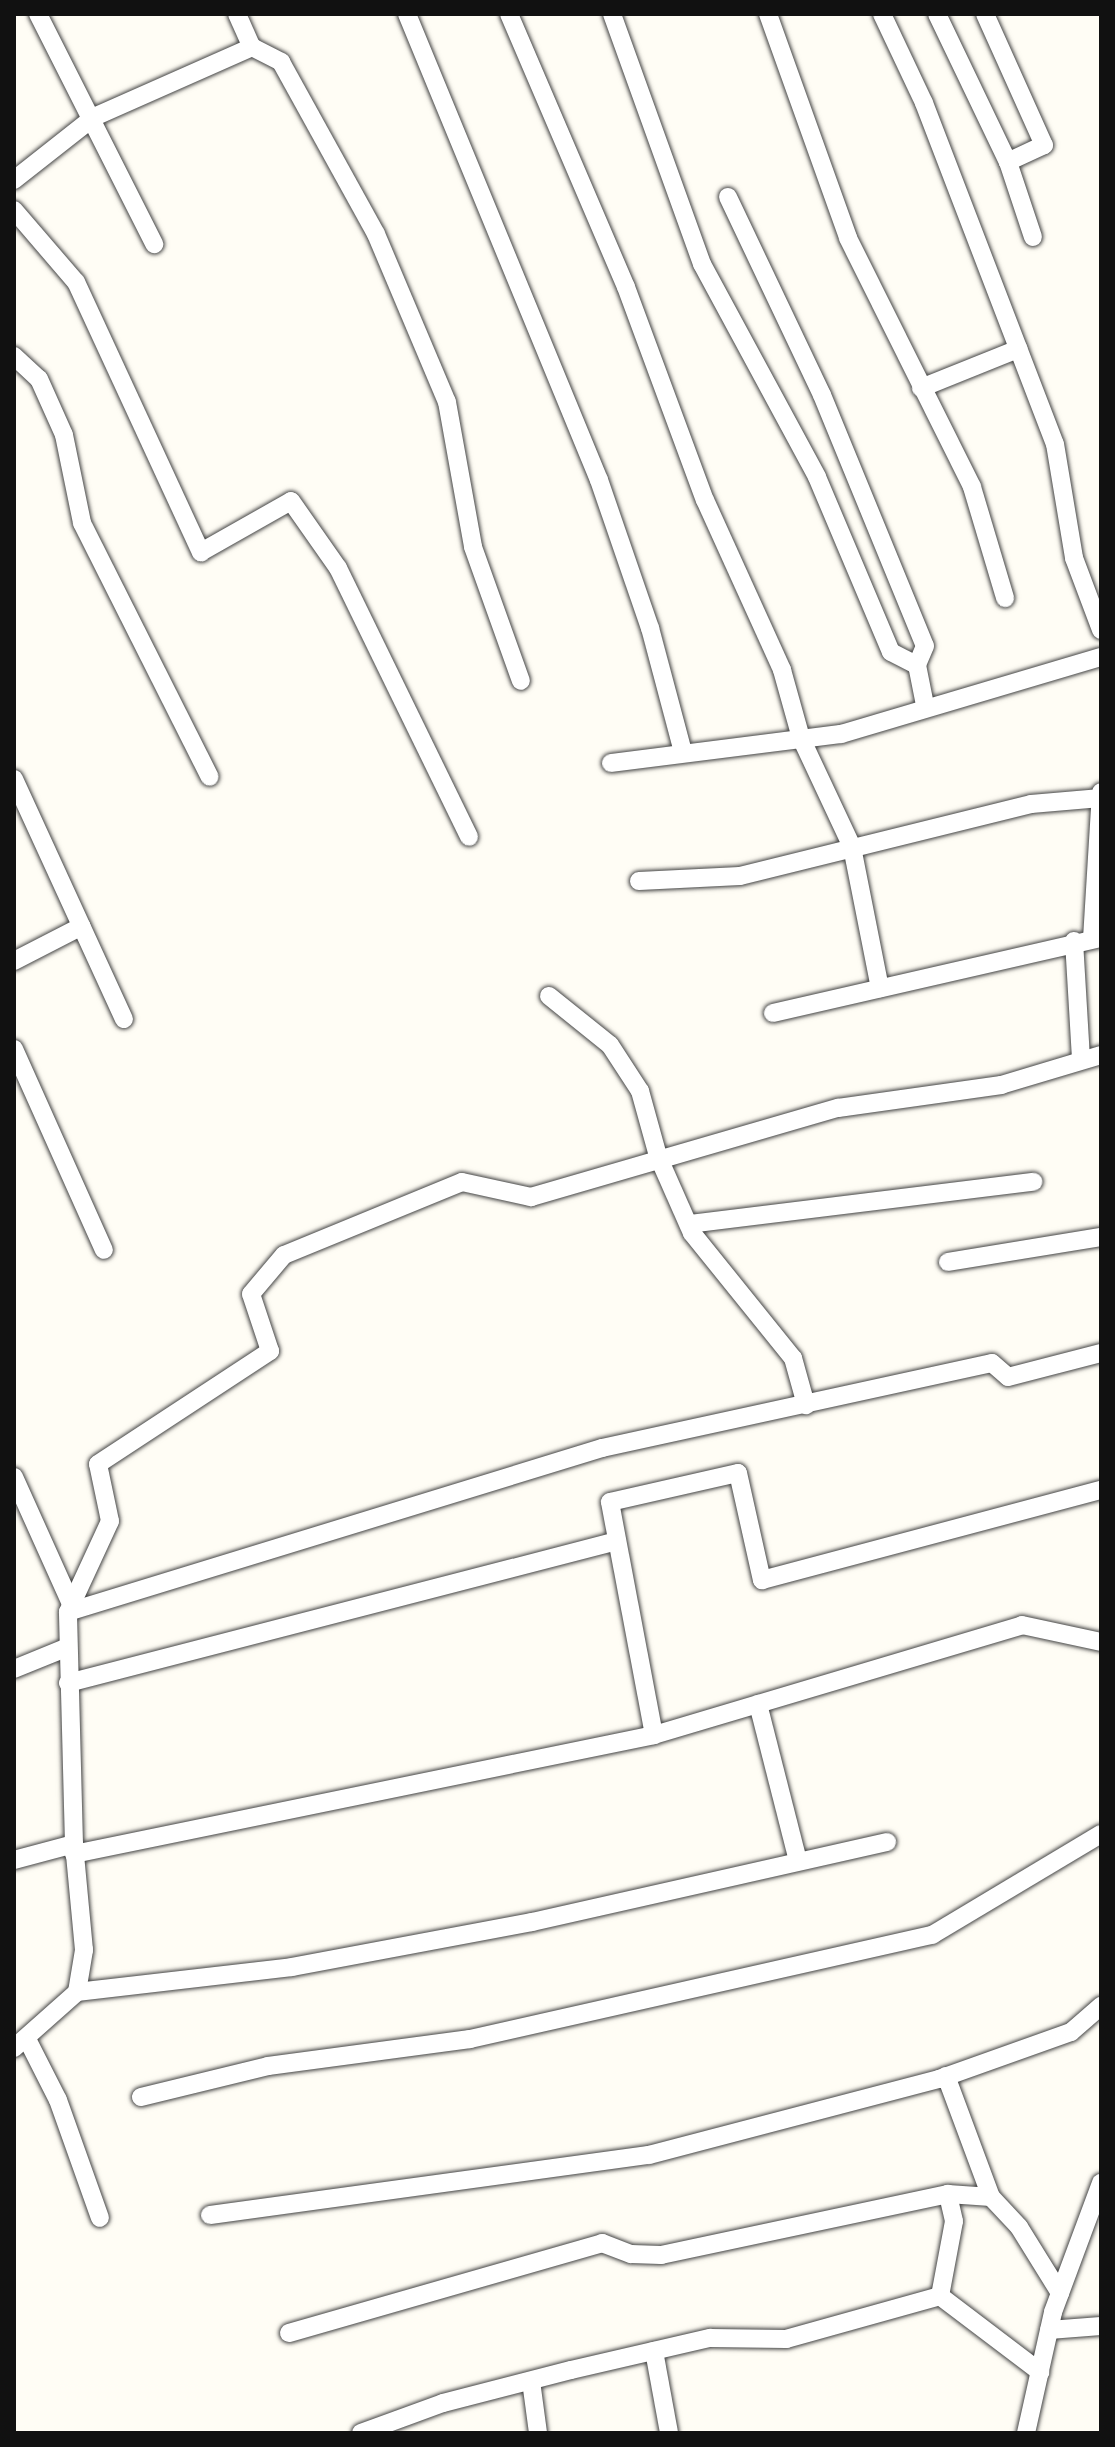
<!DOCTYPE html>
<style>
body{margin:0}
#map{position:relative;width:1115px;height:2447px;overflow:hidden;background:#fffdf5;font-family:Georgia,serif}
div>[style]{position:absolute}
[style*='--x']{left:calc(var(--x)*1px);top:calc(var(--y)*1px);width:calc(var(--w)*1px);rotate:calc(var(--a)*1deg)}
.roads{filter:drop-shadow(0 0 2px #444) drop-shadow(0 0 2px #444)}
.street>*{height:18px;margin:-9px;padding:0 9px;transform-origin:9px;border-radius:9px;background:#fff}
span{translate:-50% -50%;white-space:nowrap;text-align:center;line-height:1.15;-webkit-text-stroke:8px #fff;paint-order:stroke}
.frame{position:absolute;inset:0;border:16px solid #111;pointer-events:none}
</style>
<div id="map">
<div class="roads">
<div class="street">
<i style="--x:38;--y:14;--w:258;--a:63.2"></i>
<i style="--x:237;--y:14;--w:36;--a:66"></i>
<i style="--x:252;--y:47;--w:33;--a:27"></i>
<i style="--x:281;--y:62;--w:196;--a:61.1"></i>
<i style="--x:376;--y:234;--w:182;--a:67.1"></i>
<i style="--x:447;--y:402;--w:147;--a:79.8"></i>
<i style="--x:473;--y:547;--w:142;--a:70.3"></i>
<i style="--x:407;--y:14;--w:504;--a:67.61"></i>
<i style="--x:599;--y:480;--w:157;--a:71"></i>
<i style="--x:650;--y:628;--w:128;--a:75.1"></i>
<i style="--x:509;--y:14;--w:297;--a:66.8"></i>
<i style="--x:626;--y:287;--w:227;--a:69.7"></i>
<i style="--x:705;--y:500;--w:187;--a:65.6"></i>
<i style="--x:782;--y:670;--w:71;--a:74.4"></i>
<i style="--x:801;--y:738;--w:120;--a:64.9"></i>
<i style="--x:852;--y:847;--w:144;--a:78.8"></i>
<i style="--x:612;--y:14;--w:266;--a:70.2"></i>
<i style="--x:702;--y:264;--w:242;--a:61.6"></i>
<i style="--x:817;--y:477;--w:190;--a:67.1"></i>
<i style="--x:891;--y:652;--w:29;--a:27"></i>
<i style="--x:768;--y:14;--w:238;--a:70.3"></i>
<i style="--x:848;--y:238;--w:278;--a:63.5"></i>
<i style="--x:972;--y:487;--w:116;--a:73.4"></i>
<i style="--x:882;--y:14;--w:98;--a:64.7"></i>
<i style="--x:924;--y:103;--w:365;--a:69"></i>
<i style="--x:1055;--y:444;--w:116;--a:80.5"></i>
<i style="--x:1074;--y:558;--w:77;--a:69.4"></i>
<i style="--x:937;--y:14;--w:164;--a:64.4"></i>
<i style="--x:1008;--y:162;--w:79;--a:71.6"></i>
<i style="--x:985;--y:14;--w:144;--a:65.8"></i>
<i style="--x:1044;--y:145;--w:40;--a:155"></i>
<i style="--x:14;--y:180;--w:102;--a:-38.2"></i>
<i style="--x:94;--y:117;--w:173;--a:-23.9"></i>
<i style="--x:728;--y:197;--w:219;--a:64.6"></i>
<i style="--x:822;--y:395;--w:271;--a:67.7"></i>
<i style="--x:925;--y:646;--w:21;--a:113"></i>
<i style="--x:917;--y:665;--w:41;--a:78.7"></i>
<i style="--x:14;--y:210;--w:95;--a:49.3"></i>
<i style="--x:76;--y:282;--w:298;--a:65.2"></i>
<i style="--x:201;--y:552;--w:103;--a:-29.5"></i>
<i style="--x:291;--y:501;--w:82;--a:55"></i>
<i style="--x:338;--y:568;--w:299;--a:64"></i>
<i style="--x:14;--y:356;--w:34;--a:43"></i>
<i style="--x:39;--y:379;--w:61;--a:65.9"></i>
<i style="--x:64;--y:435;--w:90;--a:78.4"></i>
<i style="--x:82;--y:523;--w:284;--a:63.3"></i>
<i style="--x:921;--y:388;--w:105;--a:-21.9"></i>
<i style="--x:611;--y:763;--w:232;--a:-7.2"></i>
<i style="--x:841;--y:734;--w:271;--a:-16.5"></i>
<i style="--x:14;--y:779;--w:264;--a:65.4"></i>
<i style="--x:639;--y:881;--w:101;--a:-2.8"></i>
<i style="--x:740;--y:876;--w:300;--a:-13.9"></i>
<i style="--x:1031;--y:804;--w:70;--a:-4.9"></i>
<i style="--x:1092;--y:939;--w:147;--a:-86.5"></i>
<i style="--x:1074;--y:941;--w:117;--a:86.6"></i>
<i style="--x:14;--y:961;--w:76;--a:-27.2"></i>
<i style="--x:549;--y:996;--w:78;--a:38.8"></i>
<i style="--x:610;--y:1045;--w:55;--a:56.9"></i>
<i style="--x:640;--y:1091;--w:67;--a:74.5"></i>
<i style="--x:658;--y:1156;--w:84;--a:66.2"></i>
<i style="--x:692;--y:1233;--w:161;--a:51.1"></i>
<i style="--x:793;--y:1358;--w:49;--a:74.5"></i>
<i style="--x:773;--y:1013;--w:336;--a:-12.9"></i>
<i style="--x:14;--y:1049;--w:220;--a:65.9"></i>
<i style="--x:689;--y:1224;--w:347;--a:-7"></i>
<i style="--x:948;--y:1262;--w:155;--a:-9.3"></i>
<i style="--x:14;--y:1477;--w:139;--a:65.8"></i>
<i style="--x:68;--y:1612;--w:559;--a:-17.07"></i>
<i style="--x:602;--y:1448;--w:399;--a:-12.3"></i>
<i style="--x:992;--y:1363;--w:21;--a:41"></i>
<i style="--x:1008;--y:1377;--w:96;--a:-14.5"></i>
<i style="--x:14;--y:1669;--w:58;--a:-22.2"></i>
<i style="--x:68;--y:1683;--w:567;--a:-14.5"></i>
<i style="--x:758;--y:1704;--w:162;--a:75.7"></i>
<i style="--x:654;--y:1735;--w:237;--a:-100.7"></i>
<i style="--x:610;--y:1502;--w:131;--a:-12.8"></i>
<i style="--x:738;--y:1473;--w:110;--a:77.4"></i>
<i style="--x:762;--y:1580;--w:351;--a:-14.9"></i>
<i style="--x:74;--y:1854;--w:592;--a:-11.59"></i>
<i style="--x:654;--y:1735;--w:384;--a:-16.6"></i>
<i style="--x:1022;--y:1625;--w:81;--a:12.1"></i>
<i style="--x:14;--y:1860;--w:62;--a:-14.9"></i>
<i style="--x:77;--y:1992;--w:216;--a:-6.6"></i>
<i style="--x:292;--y:1967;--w:244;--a:-10.6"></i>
<i style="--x:532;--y:1922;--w:364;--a:-12.7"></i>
<i style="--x:27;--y:2039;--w:68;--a:63.1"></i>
<i style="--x:58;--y:2100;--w:125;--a:70.4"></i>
<i style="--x:14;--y:2048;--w:84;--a:-41.6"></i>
<i style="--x:77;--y:1992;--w:43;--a:-80.5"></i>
<i style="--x:84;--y:1950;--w:106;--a:-95.4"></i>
<i style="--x:74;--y:1844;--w:232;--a:-91.5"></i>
<i style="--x:68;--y:1612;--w:100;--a:-65.2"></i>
<i style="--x:110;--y:1521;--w:58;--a:-101.9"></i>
<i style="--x:98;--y:1464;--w:206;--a:-33.3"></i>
<i style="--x:270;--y:1351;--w:60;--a:-108.4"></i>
<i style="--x:251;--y:1294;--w:51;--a:-49.8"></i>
<i style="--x:284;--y:1255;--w:192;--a:-22.3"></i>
<i style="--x:462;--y:1182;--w:71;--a:12.3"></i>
<i style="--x:531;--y:1197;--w:320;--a:-16.2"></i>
<i style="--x:838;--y:1108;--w:165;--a:-8"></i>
<i style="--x:1001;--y:1085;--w:104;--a:-16.7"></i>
<i style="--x:946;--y:2076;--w:129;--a:69.6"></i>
<i style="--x:991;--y:2197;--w:41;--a:47"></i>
<i style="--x:1019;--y:2227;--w:78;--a:58.2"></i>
<i style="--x:141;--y:2097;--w:131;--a:-13.7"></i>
<i style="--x:268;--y:2066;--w:204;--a:-7.6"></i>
<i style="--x:470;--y:2039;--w:474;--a:-12.7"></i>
<i style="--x:932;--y:1935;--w:197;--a:-30.9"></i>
<i style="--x:210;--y:2215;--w:443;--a:-7.8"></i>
<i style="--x:649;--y:2155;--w:300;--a:-14.7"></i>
<i style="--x:939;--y:2079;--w:140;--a:-19.6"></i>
<i style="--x:1071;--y:2032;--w:40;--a:-41"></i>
<i style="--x:940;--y:2296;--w:76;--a:-79.4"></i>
<i style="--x:954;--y:2221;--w:28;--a:-103"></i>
<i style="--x:1049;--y:2330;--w:52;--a:-4.4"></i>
<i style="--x:289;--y:2333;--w:326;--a:-16"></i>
<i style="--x:602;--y:2243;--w:31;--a:21"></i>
<i style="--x:631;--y:2254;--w:30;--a:2"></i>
<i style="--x:661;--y:2255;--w:293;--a:-12"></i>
<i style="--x:948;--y:2194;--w:43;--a:4"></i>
<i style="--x:654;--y:2351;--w:83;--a:79.6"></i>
<i style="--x:531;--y:2381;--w:52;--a:82.3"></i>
<i style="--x:361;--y:2433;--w:87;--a:-20.1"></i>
<i style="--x:443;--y:2403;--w:132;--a:-14.5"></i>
<i style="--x:571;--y:2370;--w:143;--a:-13"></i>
<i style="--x:710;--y:2338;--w:76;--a:0.8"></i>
<i style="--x:786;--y:2339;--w:160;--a:-15.6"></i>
<i style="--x:940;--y:2296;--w:126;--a:37.2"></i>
<i style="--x:1026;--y:2433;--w:124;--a:-77.4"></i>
<i style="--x:1053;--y:2312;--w:138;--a:-69.6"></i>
</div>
</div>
<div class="frame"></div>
</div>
